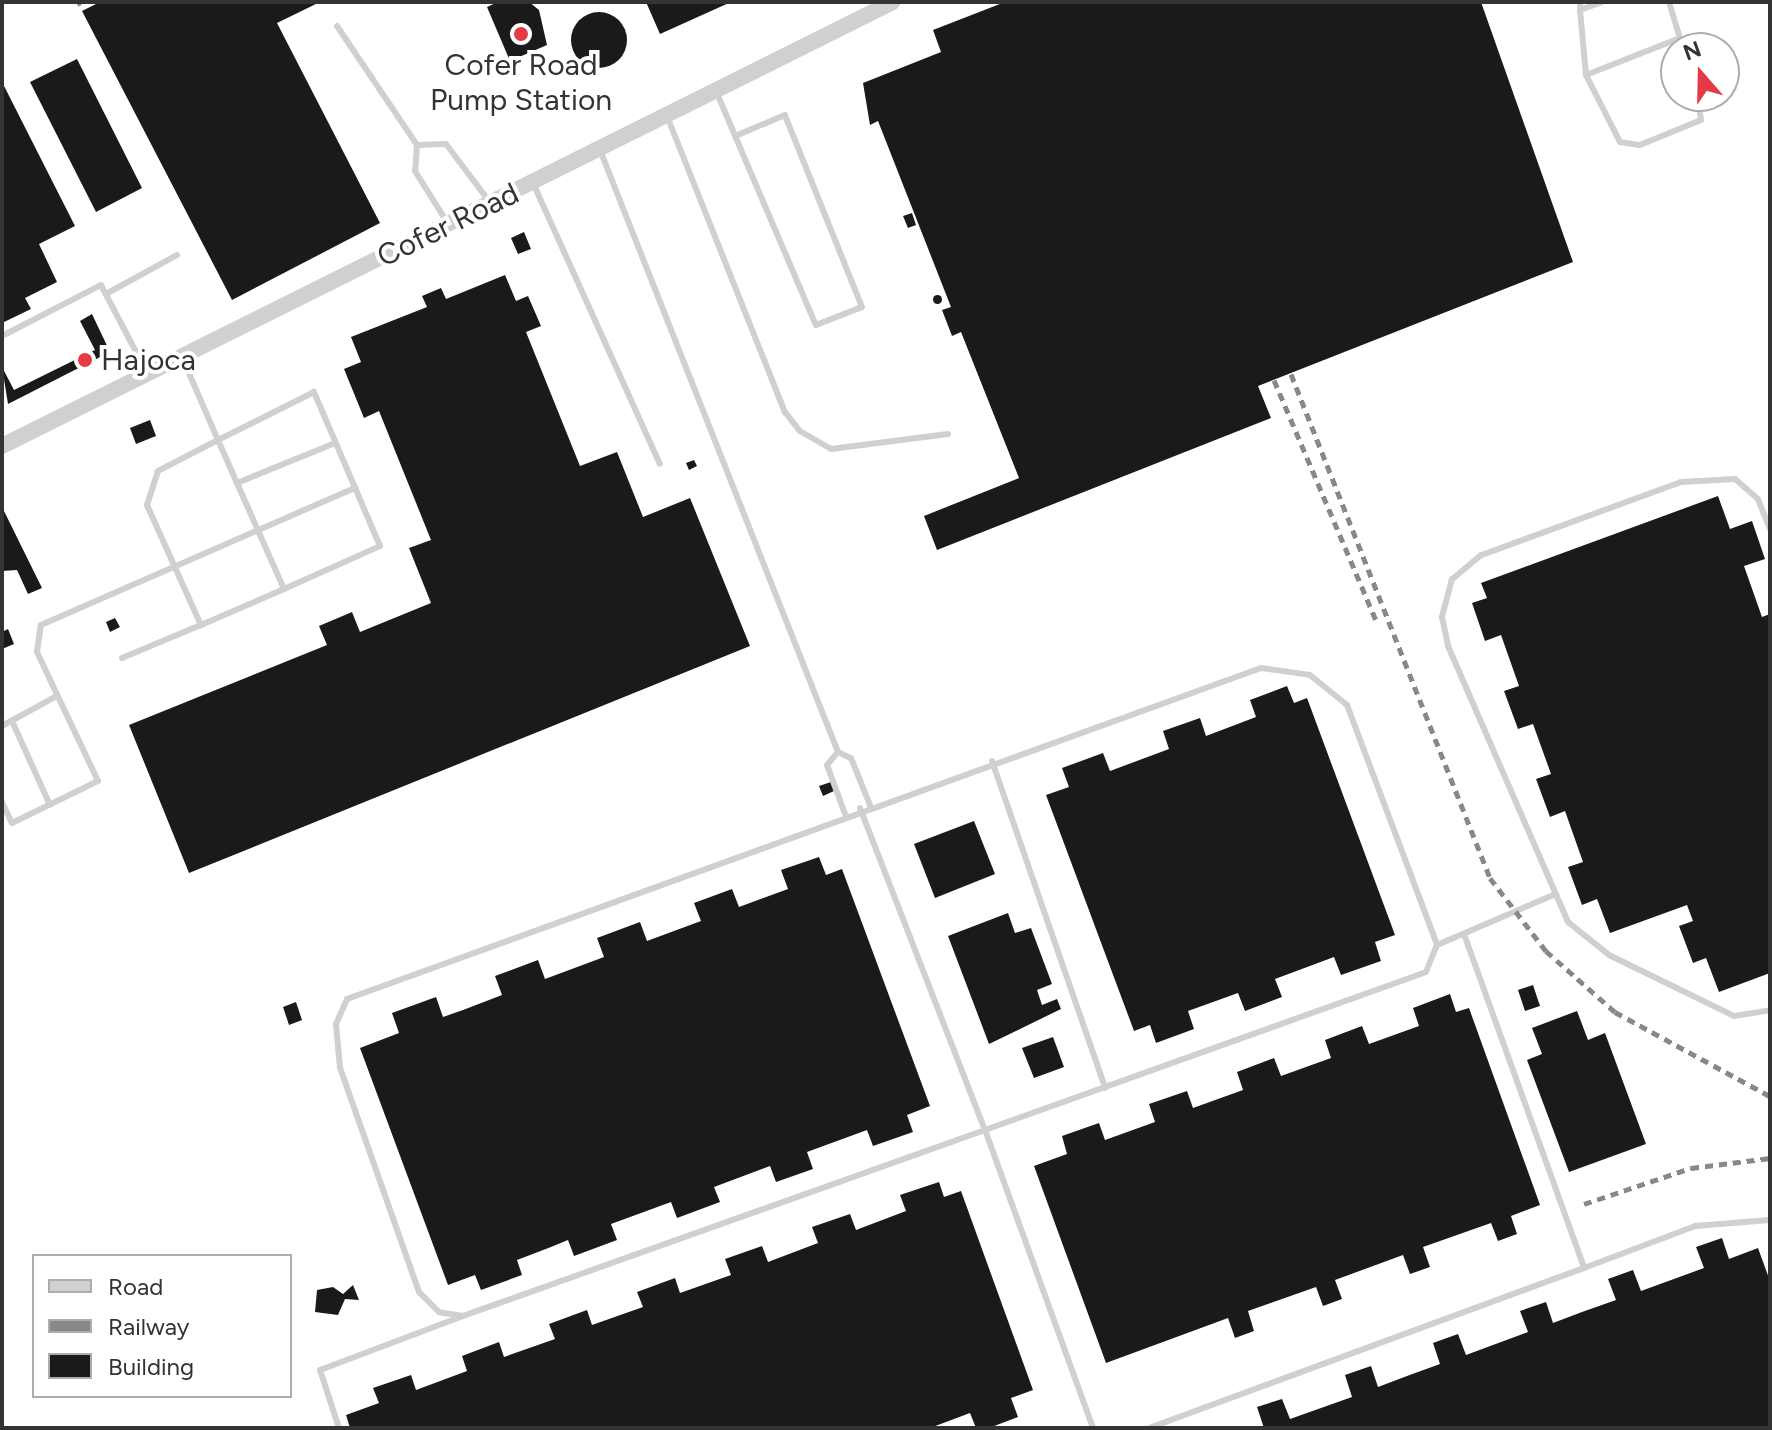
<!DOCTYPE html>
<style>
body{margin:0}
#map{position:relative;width:1772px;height:1430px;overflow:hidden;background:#fff;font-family:Figtree,sans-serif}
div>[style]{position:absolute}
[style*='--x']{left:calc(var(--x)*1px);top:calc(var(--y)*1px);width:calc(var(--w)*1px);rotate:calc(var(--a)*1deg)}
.building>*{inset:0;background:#1a1a1a}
.round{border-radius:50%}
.service>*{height:6px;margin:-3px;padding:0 3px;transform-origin:3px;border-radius:3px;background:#d0d0d0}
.tertiary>*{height:16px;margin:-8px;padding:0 8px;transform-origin:8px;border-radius:8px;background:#d0d0d0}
.rail>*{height:5px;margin-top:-2.5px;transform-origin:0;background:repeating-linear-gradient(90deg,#888 0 8px,transparent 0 14px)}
.dots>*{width:22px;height:22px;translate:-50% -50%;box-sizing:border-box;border:4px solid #fff;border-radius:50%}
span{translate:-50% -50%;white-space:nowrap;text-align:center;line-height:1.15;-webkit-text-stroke:8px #fff;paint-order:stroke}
.poi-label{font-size:30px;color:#333}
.left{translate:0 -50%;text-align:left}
.street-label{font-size:30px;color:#333}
.frame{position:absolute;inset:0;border:4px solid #333;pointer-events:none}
.legend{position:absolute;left:32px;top:1254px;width:260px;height:144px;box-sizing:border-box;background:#fff;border:2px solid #adadad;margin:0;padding:10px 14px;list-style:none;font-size:24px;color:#333}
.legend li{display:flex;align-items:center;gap:16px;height:40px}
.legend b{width:40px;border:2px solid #adadad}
.north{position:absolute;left:1660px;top:32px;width:80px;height:80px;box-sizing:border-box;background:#fff;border:2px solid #adadad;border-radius:50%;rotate:340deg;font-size:22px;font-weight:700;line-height:32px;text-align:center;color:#333}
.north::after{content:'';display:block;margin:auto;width:28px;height:36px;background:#e63946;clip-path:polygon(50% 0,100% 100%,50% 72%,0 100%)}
</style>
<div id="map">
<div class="building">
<i style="clip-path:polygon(100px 2px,320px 2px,277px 23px,380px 223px,232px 300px,82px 11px)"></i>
<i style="clip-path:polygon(498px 2px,529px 2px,539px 10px,547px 45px,510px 61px,487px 7px)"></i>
<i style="clip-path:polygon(646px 2px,731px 2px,660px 34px)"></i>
<i style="clip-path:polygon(1005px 2px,1481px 2px,1573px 262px,1258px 386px,1271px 418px,937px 550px,924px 516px,1019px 478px,961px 332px,952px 336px,942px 310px,951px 307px,878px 121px,870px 125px,863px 83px,941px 52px,933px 30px)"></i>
<i class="round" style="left:571px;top:12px;width:56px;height:56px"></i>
<i style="clip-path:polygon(77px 59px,142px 188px,96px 212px,30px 82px)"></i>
<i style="clip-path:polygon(2px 82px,75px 226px,39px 244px,57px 282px,25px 298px,31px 309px,2px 323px)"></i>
<i style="clip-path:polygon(912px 213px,916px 225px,908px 228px,903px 216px)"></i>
<i style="clip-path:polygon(524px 232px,531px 249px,518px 254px,511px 238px)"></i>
<i style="clip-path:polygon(505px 275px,516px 301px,528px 296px,541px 326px,526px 332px,580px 466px,617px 452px,643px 517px,690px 498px,750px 646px,189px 873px,129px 725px,327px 645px,319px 626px,352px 612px,360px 632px,431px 603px,409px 548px,431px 540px,379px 411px,364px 418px,344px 369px,361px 362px,351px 337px,427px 307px,422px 296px,441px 288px,446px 299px)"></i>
<i class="round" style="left:932.5px;top:294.5px;width:9px;height:9px"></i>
<i style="clip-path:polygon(92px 314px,110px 352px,8px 404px,2px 367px,14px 390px,95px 350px,80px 321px)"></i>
<i style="clip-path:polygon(150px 420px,156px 436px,136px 444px,130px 428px)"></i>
<i style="clip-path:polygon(694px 460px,697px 466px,689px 470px,686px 463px)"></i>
<i style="clip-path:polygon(1718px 496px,1730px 529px,1752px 521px,1765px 559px,1744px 566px,1762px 617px,1770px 614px,1770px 973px,1719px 992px,1706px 958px,1693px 963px,1679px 926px,1693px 921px,1687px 905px,1610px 933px,1597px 899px,1582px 905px,1568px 867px,1583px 862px,1565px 811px,1550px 817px,1536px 779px,1551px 774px,1533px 724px,1518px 729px,1504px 691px,1519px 686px,1501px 635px,1485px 641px,1472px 603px,1487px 598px,1481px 583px)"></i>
<i style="clip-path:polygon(2px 507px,42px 588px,28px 594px,17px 570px,2px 571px)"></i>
<i style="clip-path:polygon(115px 618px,120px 627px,110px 632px,106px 622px)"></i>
<i style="clip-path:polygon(8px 629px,14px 644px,2px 649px,2px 632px)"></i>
<i style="clip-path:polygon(1287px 686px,1294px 703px,1307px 698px,1395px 935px,1375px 942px,1381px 961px,1341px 975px,1334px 957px,1275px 979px,1282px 997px,1245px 1011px,1238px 993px,1188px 1011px,1194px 1029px,1156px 1043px,1150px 1025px,1134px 1031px,1046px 795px,1069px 787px,1062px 768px,1103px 753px,1110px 771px,1169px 749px,1163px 731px,1200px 718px,1206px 736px,1256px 717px,1250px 700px)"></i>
<i style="clip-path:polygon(831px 782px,834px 791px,823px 796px,819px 786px)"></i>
<i style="clip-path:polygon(974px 821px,995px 874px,935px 898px,914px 844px)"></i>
<i style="clip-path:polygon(819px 857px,826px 875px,842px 869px,930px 1106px,907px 1115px,913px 1132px,873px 1146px,867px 1130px,807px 1152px,813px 1169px,776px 1182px,770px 1166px,714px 1187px,720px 1202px,677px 1218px,671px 1202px,611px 1224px,617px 1240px,574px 1256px,568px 1240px,551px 1247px,517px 1260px,522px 1275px,481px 1290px,475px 1275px,448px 1285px,360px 1048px,399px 1033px,392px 1013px,436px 997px,443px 1017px,463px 1010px,502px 995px,495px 976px,538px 960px,545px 979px,604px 957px,597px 938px,640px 922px,647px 941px,701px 921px,694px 903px,732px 889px,739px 907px,788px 889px,781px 870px)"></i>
<i style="clip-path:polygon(1008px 913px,1015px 933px,1031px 928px,1052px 984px,1037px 990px,1042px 1005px,1057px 999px,1061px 1009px,989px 1044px,948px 936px)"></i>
<i style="clip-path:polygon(1533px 985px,1540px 1006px,1525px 1011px,1518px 990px)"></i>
<i style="clip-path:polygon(1450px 994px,1456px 1012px,1469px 1008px,1540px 1205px,1511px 1216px,1517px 1234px,1498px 1241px,1491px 1223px,1423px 1247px,1430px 1267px,1410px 1274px,1403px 1255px,1335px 1280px,1342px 1299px,1323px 1306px,1316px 1287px,1248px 1311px,1254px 1331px,1235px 1338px,1228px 1318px,1106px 1363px,1034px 1166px,1067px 1154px,1062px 1136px,1099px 1123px,1105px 1140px,1155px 1122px,1149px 1104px,1187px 1091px,1193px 1108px,1243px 1090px,1237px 1072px,1274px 1058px,1281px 1076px,1331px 1058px,1325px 1040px,1362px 1026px,1369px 1044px,1419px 1026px,1413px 1008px)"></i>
<i style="clip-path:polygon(296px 1002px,302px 1020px,289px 1025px,283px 1007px)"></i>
<i style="clip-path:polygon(1577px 1011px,1588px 1040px,1605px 1033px,1646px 1144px,1569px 1172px,1527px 1060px,1542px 1054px,1532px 1028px)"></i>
<i style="clip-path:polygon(1053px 1037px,1064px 1067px,1034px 1078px,1022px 1048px)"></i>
<i style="clip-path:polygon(939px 1182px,944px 1197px,961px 1191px,1033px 1390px,1011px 1398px,1018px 1417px,989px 1428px,976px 1428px,970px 1413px,930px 1428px,350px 1428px,346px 1415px,379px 1403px,373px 1388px,411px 1375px,416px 1390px,467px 1371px,462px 1356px,499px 1342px,504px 1357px,555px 1339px,549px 1324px,587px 1310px,592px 1325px,643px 1307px,637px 1292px,675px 1278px,680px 1293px,731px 1275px,725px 1259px,762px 1246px,768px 1262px,818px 1243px,812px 1227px,850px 1214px,856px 1230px,906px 1211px,900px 1195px)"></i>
<i style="clip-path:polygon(1722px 1238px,1729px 1259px,1758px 1248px,1770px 1281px,1770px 1428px,1264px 1428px,1257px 1407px,1282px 1399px,1290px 1419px,1352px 1397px,1345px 1375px,1371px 1366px,1378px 1387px,1407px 1376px,1440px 1364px,1433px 1343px,1458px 1334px,1466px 1355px,1528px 1332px,1520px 1311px,1546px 1302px,1553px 1323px,1582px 1312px,1616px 1300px,1608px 1279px,1633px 1270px,1641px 1291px,1704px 1268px,1696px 1247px)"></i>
<i style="clip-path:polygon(353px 1285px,359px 1300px,345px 1299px,338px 1315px,315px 1312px,317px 1290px,333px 1287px,343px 1294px)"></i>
</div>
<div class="service">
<i style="--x:1580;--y:2;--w:8;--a:90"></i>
<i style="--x:1580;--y:10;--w:23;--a:-20"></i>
<i style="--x:1669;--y:2;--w:48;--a:73.1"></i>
<i style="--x:1580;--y:10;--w:65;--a:84.7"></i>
<i style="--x:337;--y:26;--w:143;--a:56.1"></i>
<i style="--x:417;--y:145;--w:29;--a:-2"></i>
<i style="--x:446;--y:144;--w:71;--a:53"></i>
<i style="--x:1680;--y:38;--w:101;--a:158.5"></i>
<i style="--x:1586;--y:75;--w:75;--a:63.1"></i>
<i style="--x:1620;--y:142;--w:20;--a:9"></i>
<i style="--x:1640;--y:145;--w:66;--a:-22.3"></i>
<i style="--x:1701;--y:120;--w:24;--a:-99"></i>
<i style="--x:716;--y:91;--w:254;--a:66.9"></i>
<i style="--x:816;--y:325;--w:49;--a:-21.4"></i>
<i style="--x:862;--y:307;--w:207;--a:-111.9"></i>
<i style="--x:785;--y:115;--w:54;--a:157.2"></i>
<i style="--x:667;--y:116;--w:319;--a:68.3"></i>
<i style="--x:785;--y:412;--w:24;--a:52"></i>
<i style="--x:800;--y:431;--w:36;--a:30"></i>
<i style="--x:831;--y:449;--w:118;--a:-7.3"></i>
<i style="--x:417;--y:145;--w:26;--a:94"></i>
<i style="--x:415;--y:171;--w:60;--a:57.9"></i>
<i style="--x:600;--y:150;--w:647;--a:68.43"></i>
<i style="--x:838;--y:752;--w:14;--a:25"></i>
<i style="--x:851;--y:758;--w:51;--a:68"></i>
<i style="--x:533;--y:183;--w:308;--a:65.7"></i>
<i style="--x:106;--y:294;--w:81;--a:-28.8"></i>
<i style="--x:2;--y:336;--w:111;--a:-27.3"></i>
<i style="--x:101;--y:285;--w:97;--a:62.4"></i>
<i style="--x:182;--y:357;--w:90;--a:66.6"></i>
<i style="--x:218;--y:440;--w:47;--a:66.2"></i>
<i style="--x:237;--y:483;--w:116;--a:66.1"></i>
<i style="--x:284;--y:589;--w:105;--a:-24.1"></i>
<i style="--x:380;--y:546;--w:168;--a:-113.2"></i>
<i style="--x:314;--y:392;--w:107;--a:153.4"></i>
<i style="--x:218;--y:440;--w:68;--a:152.7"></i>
<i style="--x:158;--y:471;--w:36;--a:108"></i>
<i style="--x:147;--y:505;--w:132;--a:65.8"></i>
<i style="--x:201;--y:625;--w:90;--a:-23.4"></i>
<i style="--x:237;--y:483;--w:106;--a:-22.2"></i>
<i style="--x:1770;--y:529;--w:32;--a:-112"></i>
<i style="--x:1758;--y:499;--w:30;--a:-139"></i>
<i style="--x:1735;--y:479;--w:54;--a:176.8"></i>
<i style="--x:1681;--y:482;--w:213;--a:159.9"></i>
<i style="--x:1481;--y:555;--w:38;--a:140"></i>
<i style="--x:1452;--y:579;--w:39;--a:105"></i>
<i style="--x:1442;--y:617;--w:30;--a:78"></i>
<i style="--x:1448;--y:646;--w:301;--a:66.5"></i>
<i style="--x:1568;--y:922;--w:53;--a:38.8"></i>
<i style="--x:1609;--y:955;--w:139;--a:26"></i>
<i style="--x:1734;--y:1016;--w:36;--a:-9"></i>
<i style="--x:122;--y:658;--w:86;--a:-22.7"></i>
<i style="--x:12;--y:721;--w:92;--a:65.7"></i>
<i style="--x:2;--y:726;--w:60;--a:-28.7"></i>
<i style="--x:838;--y:752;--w:17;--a:130"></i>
<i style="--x:827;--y:765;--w:52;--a:69.8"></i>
<i style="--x:992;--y:761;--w:346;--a:70.9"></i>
<i style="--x:2;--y:802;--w:23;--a:65"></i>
<i style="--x:12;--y:823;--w:96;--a:-26"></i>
<i style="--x:98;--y:781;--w:143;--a:-115.3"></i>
<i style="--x:37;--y:652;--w:27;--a:-82"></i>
<i style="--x:41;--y:625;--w:343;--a:-23.6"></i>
<i style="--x:860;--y:808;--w:345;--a:68.8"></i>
<i style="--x:985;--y:1130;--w:468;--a:-19.7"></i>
<i style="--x:1426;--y:972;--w:29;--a:-68"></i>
<i style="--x:1464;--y:934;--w:355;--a:70.2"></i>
<i style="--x:1584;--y:1268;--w:119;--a:-20.7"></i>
<i style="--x:1695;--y:1226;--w:75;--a:-4.6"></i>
<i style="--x:339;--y:1428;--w:61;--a:-108.1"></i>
<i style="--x:320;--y:1370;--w:150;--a:-20.7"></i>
<i style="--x:1093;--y:1428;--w:317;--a:-109.9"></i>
<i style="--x:985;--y:1130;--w:554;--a:160.39"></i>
<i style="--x:463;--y:1316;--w:24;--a:-171"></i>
<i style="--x:439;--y:1312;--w:28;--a:-135"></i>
<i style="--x:419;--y:1292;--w:238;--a:-109.4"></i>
<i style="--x:340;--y:1068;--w:44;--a:-95.2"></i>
<i style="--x:336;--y:1024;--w:27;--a:-66"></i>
<i style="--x:347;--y:999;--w:972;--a:-19.91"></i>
<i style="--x:1261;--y:668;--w:49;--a:8.1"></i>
<i style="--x:1310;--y:675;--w:48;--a:39"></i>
<i style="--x:1347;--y:705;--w:256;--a:69.4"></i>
<i style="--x:1437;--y:945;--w:126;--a:-23.3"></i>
<i style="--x:1149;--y:1428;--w:463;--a:-20.2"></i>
</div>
<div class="tertiary">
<i style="--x:2;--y:446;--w:995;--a:-26.49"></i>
</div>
<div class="rail">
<i style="--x:77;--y:4;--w:4;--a:-27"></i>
<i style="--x:1291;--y:374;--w:542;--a:68.45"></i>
<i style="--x:1490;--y:878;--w:92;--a:52.5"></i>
<i style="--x:1546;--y:951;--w:92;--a:41.5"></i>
<i style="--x:1615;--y:1012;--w:176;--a:28.5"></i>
<i style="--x:1274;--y:380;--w:261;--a:67"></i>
<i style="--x:1584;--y:1204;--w:113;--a:-18.6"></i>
<i style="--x:1691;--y:1168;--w:80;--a:-7.2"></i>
</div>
<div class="dots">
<i style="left:521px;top:34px;background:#e63946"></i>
<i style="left:85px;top:360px;background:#e63946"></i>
</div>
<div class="poi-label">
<span style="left:521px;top:82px">Cofer Road<br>Pump Station</span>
<span class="left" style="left:101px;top:360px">Hajoca</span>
</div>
<div class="street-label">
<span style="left:448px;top:225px;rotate:-26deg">Cofer Road</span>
</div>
<div class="frame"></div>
<ul class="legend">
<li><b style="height:10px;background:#d0d0d0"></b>Road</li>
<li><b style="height:10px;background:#888"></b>Railway</li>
<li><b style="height:22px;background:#1a1a1a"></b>Building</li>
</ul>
<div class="north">N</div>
</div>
